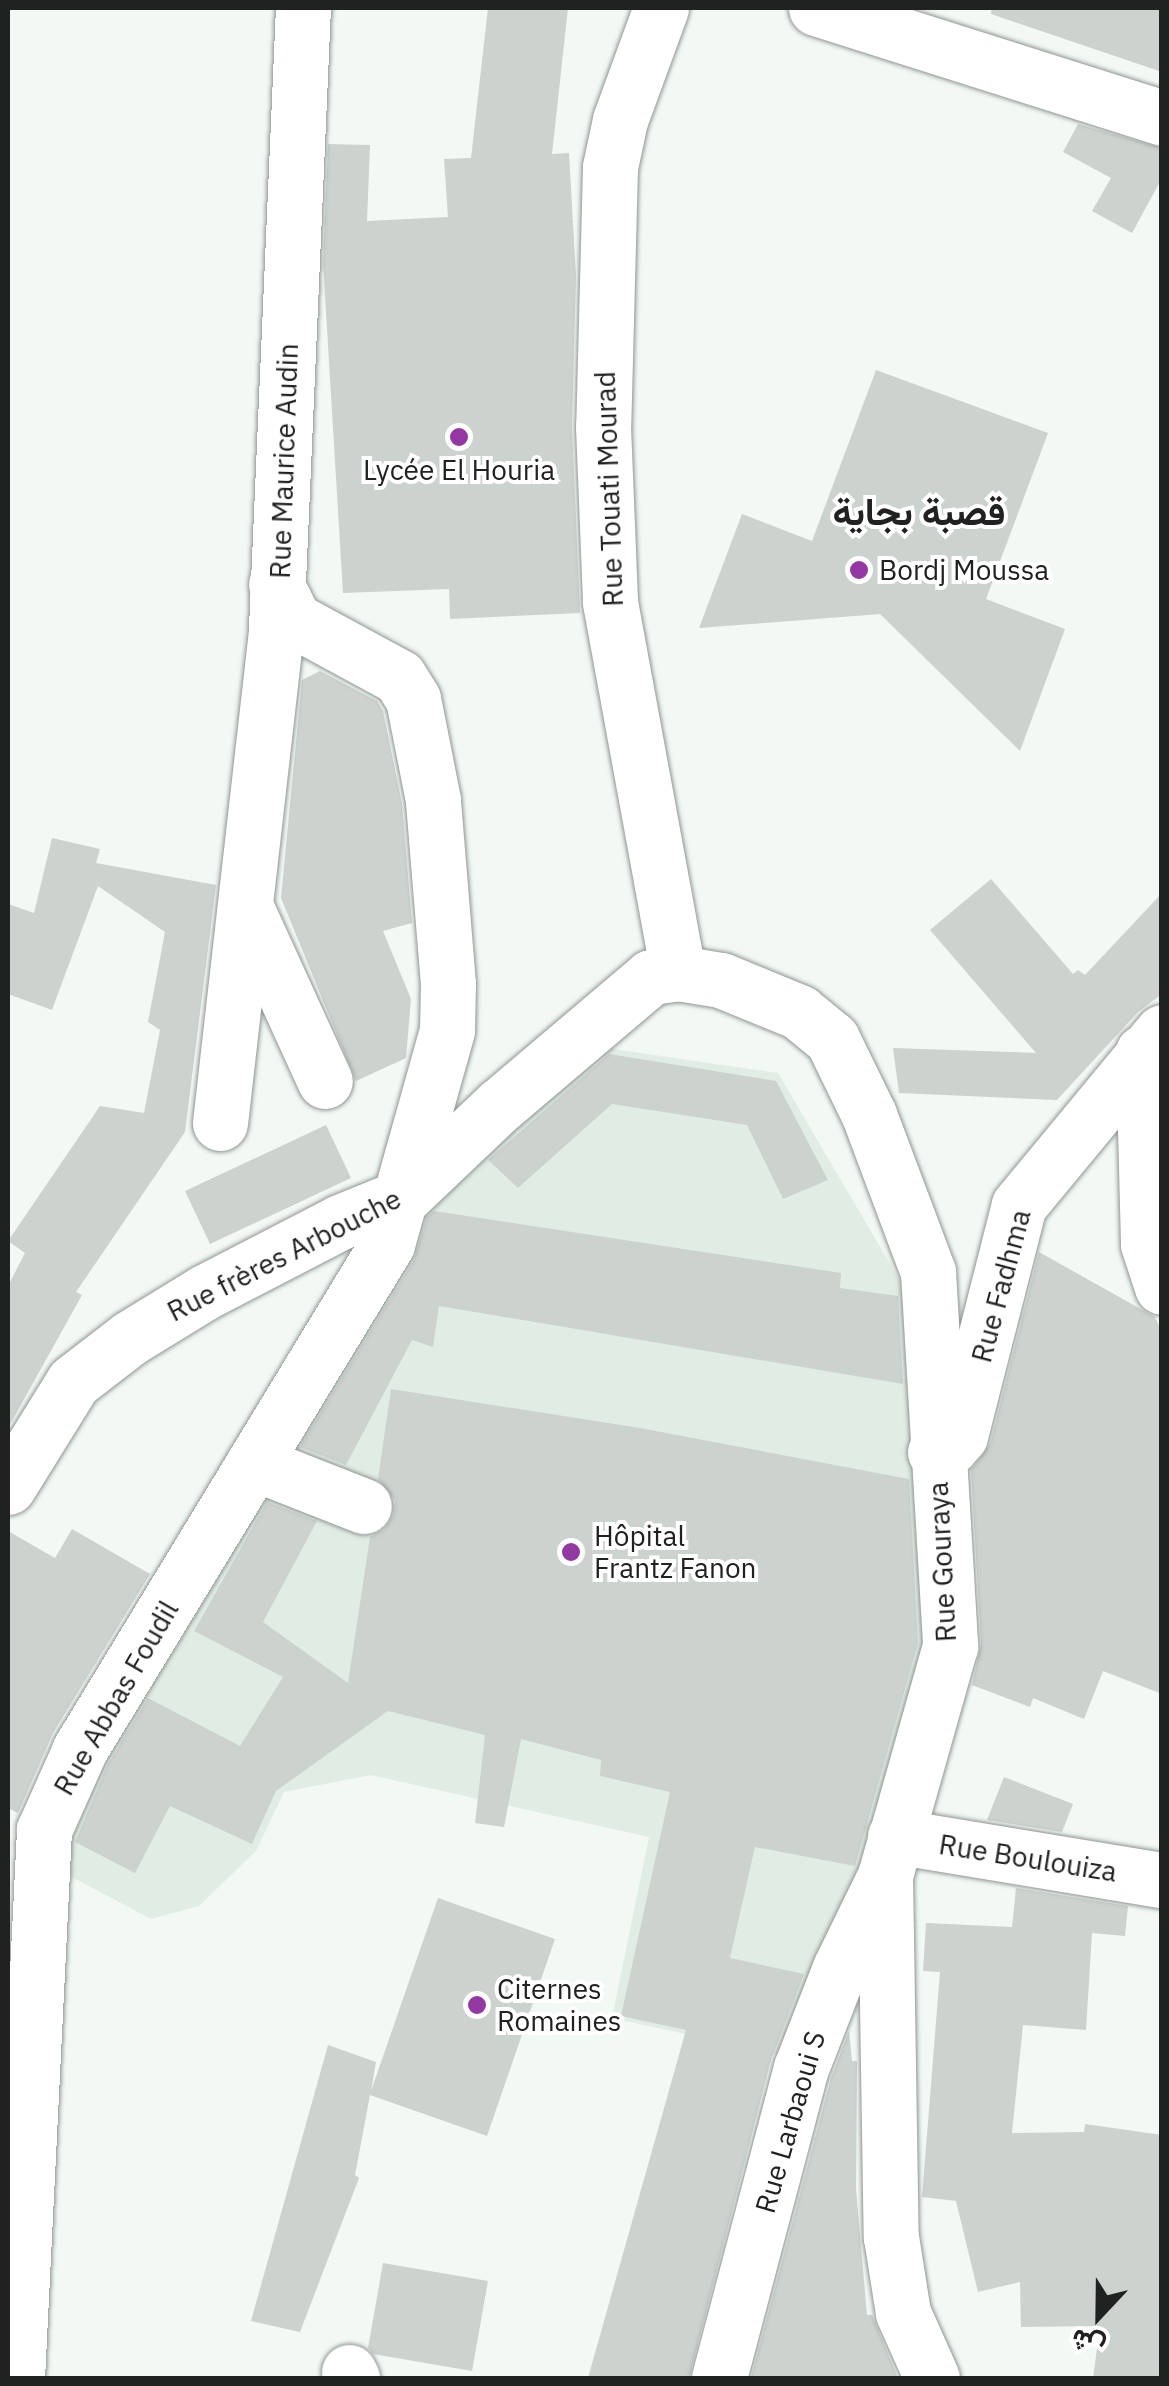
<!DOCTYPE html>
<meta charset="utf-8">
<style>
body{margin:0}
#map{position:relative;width:1169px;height:2386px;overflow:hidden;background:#f2f8f4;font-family:"IBM Plex Sans",Vazirmatn,sans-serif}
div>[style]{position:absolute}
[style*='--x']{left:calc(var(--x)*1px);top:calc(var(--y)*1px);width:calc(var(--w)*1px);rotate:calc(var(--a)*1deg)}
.built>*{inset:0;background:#e1ede4}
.building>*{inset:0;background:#ccd2ce}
.roads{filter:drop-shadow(0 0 2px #909592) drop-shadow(0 0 2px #909592)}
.minor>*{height:55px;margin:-27.5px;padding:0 27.5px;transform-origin:27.5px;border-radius:27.5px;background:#fff}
.dots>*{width:28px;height:28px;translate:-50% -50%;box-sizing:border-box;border:5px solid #fff;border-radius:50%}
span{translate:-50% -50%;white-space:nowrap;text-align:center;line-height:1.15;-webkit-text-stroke:8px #fff;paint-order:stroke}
.street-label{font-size:28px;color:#202221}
.poi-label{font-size:28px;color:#202221}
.left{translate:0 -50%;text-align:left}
.district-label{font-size:38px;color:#202221;font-weight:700}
.frame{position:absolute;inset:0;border:10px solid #202221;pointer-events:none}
.north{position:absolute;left:1049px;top:2266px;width:100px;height:100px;-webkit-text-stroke:8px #fff;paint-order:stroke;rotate:202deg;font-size:28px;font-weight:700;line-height:40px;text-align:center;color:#202221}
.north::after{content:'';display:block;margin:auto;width:35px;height:45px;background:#202221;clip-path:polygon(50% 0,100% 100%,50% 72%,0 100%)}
</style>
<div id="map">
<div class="built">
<i style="clip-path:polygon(599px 1047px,778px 1073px,909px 1296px,935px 1642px,865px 1872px,791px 2057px,612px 2018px,649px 1837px,371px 1775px,284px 1792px,256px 1851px,199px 1906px,151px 1919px,55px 1868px,53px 1833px,427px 1201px)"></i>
</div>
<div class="building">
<i style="clip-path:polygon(488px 8px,568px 8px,552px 154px,569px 153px,576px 276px,572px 427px,580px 613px,450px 619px,449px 589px,343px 593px,323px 263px,328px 144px,370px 145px,367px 221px,448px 217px,444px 159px,471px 158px)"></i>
<i style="clip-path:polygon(992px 8px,1162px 8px,1162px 72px,991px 14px)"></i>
<i style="clip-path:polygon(1078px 124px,1162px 148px,1162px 178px,1132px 233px,1092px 211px,1111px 178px,1063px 152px)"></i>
<i style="clip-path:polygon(876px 370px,1048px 433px,986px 599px,1065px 629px,1020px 751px,880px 614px,699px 628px,742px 514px,812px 541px)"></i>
<i style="clip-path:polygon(320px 671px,377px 701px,383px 711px,402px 804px,412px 923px,383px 931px,411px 999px,406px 1058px,356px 1081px,281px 898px,302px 680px)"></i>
<i style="clip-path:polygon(52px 838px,100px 849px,96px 863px,216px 885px,185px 1132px,76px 1292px,82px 1295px,8px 1428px,8px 1286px,25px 1253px,8px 1241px,100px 1106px,144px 1113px,160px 1030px,148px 1022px,165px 932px,98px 886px,52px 1010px,8px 994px,8px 904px,34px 913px)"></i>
<i style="clip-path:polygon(991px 879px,1073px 974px,1078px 970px,1085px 975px,1162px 893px,1162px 994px,1138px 1012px,1057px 1100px,899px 1093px,893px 1048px,1036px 1053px,930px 930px)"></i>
<i style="clip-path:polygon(609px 1054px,776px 1081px,828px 1180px,783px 1199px,747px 1125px,612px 1104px,518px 1188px,488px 1160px)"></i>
<i style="clip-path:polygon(326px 1125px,351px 1178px,210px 1244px,185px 1191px)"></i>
<i style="clip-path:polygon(434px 1211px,841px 1273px,840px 1288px,898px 1296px,903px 1384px,439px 1306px,433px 1347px,412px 1340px,346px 1465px,300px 1447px,414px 1260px,427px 1217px)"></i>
<i style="clip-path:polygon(1039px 1252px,1155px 1317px,1162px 1332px,1162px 1694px,1103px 1671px,1084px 1719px,1033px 1698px,1030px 1707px,972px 1685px,981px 1644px,971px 1470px,990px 1444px)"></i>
<i style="clip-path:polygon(391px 1389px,640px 1428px,909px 1479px,918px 1643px,855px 1866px,755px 1847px,730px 1958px,804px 1974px,771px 2060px,689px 2378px,588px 2378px,686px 2030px,621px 2016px,670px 1792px,600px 1776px,601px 1760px,521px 1739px,504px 1827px,475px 1823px,485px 1735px,388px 1711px,276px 1791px,252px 1844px,170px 1806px,135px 1873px,75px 1842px,108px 1764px,148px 1698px,240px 1746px,283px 1677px,194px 1631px,267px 1502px,317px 1521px,263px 1622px,348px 1683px,370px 1537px,384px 1530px,393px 1516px,395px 1500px,378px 1479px)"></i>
<i style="clip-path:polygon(72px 1529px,150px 1574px,53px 1733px,18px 1813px,8px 1808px,8px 1531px,55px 1558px)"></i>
<i style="clip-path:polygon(1004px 1777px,1073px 1804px,1062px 1832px,987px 1820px)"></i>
<i style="clip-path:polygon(1016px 1888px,1128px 1906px,1125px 1936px,1092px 1933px,1086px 2030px,1023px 2025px,1012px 2133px,1084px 2132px,1085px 2124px,1162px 2135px,1162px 2378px,1093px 2378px,1100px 2326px,1021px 2327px,1020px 2282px,978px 2292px,956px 2201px,922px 2197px,940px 1972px,923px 1971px,926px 1923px,1012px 1927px)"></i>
<i style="clip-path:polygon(438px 1898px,555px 1939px,487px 2136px,370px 2095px,355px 2175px,359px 2178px,300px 2332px,251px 2321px,328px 2045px,376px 2062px,371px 2091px)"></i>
<i style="clip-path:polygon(849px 2031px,852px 2061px,857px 2061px,856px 2189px,867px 2315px,872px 2315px,898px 2378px,751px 2378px,831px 2078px)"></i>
<i style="clip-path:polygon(383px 2263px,488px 2281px,472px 2371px,373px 2354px,368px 2348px)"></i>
</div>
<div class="roads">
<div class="minor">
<i style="--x:661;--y:8;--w:119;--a:110.1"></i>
<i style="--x:620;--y:120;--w:48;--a:102"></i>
<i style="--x:610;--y:167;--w:259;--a:91.5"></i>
<i style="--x:603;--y:426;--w:176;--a:87.7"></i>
<i style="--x:610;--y:602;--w:377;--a:79.6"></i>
<i style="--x:816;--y:8;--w:363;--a:17.6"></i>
<i style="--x:246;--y:908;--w:190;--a:65.5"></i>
<i style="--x:1143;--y:1052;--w:192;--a:88.5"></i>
<i style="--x:1148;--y:1244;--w:45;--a:72"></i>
<i style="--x:220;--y:1123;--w:498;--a:-83.5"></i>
<i style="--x:276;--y:628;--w:621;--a:-87.51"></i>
<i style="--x:935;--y:1452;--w:16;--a:-18"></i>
<i style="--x:950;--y:1447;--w:15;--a:-48"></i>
<i style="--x:960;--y:1436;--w:238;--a:-75.7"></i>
<i style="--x:1019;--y:1205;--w:224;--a:-50.4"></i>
<i style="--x:254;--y:1463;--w:118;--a:21.4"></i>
<i style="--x:8;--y:1487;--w:123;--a:-58.2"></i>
<i style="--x:73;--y:1382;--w:72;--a:-37.7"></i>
<i style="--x:130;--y:1338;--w:88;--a:-31.5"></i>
<i style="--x:205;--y:1292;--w:152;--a:-27.4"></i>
<i style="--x:340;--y:1222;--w:69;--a:-22.1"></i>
<i style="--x:404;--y:1196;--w:131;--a:-43.5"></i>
<i style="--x:499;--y:1106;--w:199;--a:-40.3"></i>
<i style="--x:651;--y:977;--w:27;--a:-8"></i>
<i style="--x:678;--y:973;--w:44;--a:9.2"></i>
<i style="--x:721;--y:980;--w:84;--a:22.3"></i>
<i style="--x:799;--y:1012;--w:43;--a:39.3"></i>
<i style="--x:832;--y:1039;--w:85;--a:64"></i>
<i style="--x:869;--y:1115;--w:168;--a:69.4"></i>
<i style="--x:928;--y:1272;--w:375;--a:86.6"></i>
<i style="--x:950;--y:1646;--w:238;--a:105.8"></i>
<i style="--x:885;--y:1875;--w:362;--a:89.1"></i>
<i style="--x:891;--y:2237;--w:77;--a:81"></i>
<i style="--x:903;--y:2313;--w:71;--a:66"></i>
<i style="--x:895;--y:1836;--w:271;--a:9.4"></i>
<i style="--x:349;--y:2372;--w:7;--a:63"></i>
<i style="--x:17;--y:2378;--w:549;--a:-87.18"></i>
<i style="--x:44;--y:1830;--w:89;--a:-66"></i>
<i style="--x:80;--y:1749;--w:591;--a:-58.7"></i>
<i style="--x:387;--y:1244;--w:222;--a:-74.3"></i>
<i style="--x:447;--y:1030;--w:46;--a:-88.8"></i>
<i style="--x:448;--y:984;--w:185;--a:-94.7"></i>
<i style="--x:433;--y:800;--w:103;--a:-101.2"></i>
<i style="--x:413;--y:699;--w:26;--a:-122"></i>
<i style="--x:399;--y:677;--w:119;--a:-151.5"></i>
<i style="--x:294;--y:620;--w:40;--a:-116.6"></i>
<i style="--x:719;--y:2378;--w:321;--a:-75.2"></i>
<i style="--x:801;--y:2068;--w:107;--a:-68.7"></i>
<i style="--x:840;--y:1968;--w:96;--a:-64"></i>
</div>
</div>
<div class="dots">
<i style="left:459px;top:437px;background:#9337a1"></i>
<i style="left:859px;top:570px;background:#9337a1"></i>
<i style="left:571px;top:1552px;background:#9337a1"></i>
<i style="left:477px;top:2005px;background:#9337a1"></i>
</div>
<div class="street-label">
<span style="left:284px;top:461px;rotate:-88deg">Rue Maurice Audin</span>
<span style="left:609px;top:489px;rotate:-92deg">Rue Touati Mourad</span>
<span style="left:284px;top:1255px;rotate:-27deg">Rue frères Arbouche</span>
<span style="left:1001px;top:1286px;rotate:-75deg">Rue Fadhma</span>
<span style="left:942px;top:1562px;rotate:-93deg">Rue Gouraya</span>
<span style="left:116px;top:1698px;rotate:-60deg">Rue Abbas Foudil</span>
<span style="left:1028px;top:1858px;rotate:9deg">Rue Boulouiza</span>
<span style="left:790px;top:2122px;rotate:-74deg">Rue Larbaoui S</span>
</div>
<div class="poi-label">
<span style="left:459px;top:470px">Lycée El Houria</span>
<span class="left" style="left:879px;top:570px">Bordj Moussa</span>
<span class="left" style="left:594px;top:1552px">Hôpital<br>Frantz Fanon</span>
<span class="left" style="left:497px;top:2005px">Citernes<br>Romaines</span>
</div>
<div class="district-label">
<span style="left:919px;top:511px">قصبة بجاية</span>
</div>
<div class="frame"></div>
<div class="north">ش</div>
</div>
